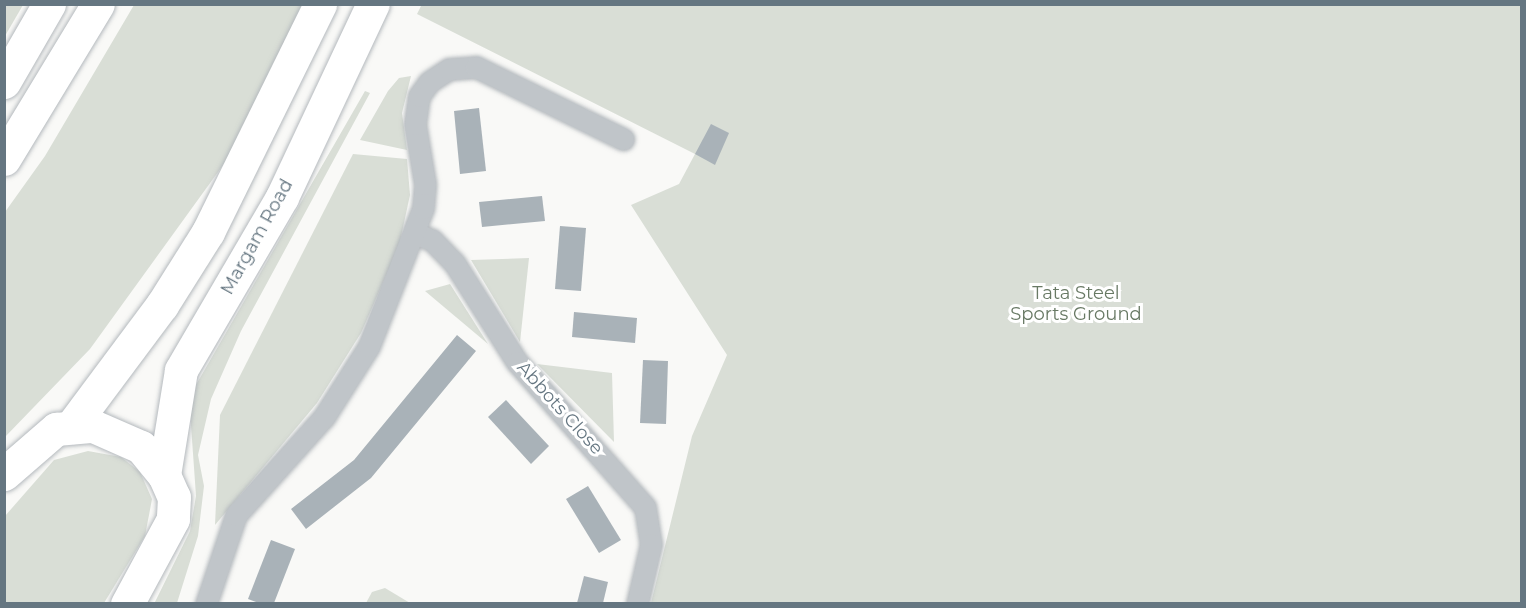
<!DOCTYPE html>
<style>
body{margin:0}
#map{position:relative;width:1526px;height:608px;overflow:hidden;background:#f9f9f7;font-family:Montserrat,sans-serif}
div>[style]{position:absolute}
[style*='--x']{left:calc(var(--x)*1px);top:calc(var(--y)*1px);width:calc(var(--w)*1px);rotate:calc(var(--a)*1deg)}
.green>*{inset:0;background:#d9ded6}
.building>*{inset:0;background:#a9b2b8}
.roads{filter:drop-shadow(0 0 2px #b4b9bd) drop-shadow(0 0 2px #b4b9bd)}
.minor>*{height:21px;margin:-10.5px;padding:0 10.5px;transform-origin:10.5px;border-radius:10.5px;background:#c0c5c9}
.primary>*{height:33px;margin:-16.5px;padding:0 16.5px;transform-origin:16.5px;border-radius:16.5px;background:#fff}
.motorway>*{height:33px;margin:-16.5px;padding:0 16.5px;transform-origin:16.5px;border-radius:16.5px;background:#fff}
span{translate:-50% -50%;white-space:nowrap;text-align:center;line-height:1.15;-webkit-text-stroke:6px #fff;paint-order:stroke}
.street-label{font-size:18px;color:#657681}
.park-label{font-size:18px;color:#687964}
.frame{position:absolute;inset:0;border:6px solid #657681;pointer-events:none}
</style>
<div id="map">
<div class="green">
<i style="clip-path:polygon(5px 4px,23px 5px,5px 36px,4px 5px)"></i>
<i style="clip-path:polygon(422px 4px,1521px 5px,1521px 603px,651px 603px,692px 436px,727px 355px,631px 205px,679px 184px,695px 154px,417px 14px)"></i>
<i style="clip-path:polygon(134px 5px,305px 5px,226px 161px,90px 349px,5px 437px,5px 212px,45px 156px)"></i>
<i style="clip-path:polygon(411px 76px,402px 113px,407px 150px,360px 140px,388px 91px,399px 78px)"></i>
<i style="clip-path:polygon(365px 91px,370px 93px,241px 331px,211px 399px,198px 455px,204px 486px,198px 536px,177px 603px,154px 604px,190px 531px,196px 496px,189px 397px)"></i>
<i style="clip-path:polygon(353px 154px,407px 159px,410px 195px,399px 246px,361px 333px,317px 403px,215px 525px,220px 415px)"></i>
<i style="clip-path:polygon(529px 258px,520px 342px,471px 260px)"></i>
<i style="clip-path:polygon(450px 284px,488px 344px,425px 291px)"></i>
<i style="clip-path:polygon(537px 364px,612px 373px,614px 442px)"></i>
<i style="clip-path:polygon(88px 451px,121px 457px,140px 472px,152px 499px,145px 536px,104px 603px,5px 603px,5px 516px,54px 460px)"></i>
<i style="clip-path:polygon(385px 588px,410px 603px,366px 603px,372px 592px)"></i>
</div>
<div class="building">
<i style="clip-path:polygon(479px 108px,486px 171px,460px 174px,454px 111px)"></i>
<i style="clip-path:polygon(711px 124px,729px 133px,715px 165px,695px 154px)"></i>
<i style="clip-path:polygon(542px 196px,545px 221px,482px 227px,479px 202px)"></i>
<i style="clip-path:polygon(560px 226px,586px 228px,581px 291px,555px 289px)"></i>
<i style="clip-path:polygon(574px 312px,637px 318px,635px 343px,572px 337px)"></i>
<i style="clip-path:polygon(457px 335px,476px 351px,371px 478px,306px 529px,291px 509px,354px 460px)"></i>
<i style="clip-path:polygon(643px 360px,668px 361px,666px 424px,640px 423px)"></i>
<i style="clip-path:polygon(506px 400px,549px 446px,531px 464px,488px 417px)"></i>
<i style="clip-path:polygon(588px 486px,621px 540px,599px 553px,566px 499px)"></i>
<i style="clip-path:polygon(271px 540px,295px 549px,274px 603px,259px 603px,248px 599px)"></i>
<i style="clip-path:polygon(584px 576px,608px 582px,603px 603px,577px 603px)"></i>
</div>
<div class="roads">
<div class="minor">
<i style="--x:417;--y:234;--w:16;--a:22"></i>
<i style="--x:432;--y:240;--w:33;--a:46"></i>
<i style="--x:455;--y:264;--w:116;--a:57.7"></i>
<i style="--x:517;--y:362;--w:193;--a:48.6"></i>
<i style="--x:645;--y:507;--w:37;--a:81"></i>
<i style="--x:651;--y:544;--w:62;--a:103.1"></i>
<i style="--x:206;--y:604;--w:94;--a:-71.4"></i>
<i style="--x:236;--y:515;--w:132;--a:-48.1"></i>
<i style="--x:324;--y:417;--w:84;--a:-57.6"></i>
<i style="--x:369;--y:346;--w:148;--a:-68.6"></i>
<i style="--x:423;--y:208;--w:24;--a:-85"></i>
<i style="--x:425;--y:184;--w:61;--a:-99.5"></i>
<i style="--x:415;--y:124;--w:28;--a:-82"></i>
<i style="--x:419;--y:96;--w:17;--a:-54"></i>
<i style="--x:429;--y:82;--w:24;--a:-33"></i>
<i style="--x:449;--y:69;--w:27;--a:-4"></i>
<i style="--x:476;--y:67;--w:164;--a:26.1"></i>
</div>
<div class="primary">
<i style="--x:71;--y:427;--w:152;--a:-53.3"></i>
<i style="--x:162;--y:305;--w:86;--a:-57.8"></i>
<i style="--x:208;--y:232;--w:254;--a:-63.8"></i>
<i style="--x:4;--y:474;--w:69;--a:-40.9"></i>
<i style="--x:56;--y:429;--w:37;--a:-5"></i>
<i style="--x:93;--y:426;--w:52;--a:23.6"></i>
<i style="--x:141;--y:447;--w:36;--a:51"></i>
<i style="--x:164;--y:475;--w:24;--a:66"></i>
<i style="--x:174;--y:497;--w:22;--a:93"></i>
<i style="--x:173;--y:519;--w:97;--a:118.4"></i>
<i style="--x:164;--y:475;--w:106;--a:-80.8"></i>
<i style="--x:181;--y:370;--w:200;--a:-59.7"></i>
<i style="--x:282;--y:197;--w:213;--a:-64.8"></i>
</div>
<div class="motorway">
<i style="--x:4;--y:82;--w:90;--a:-60"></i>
<i style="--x:4;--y:159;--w:181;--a:-58.8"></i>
</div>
</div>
<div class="street-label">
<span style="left:257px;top:237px;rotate:-61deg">Margam Road</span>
<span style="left:560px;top:408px;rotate:48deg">Abbots Close</span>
</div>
<div class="park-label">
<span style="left:1076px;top:304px">Tata Steel<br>Sports Ground</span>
</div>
<div class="frame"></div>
</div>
